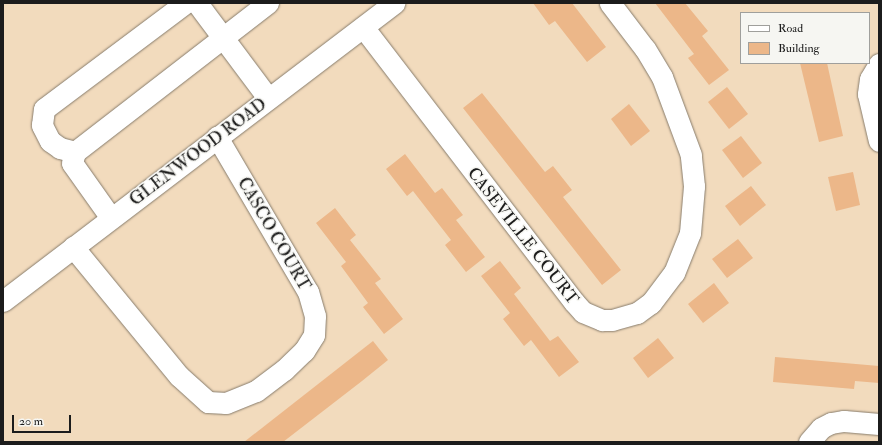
<!DOCTYPE html>
<style>
body{margin:0}
#map{position:relative;width:882px;height:445px;overflow:hidden;background:#f2dbbd;font-family:"IM FELL Double Pica",serif}
div>[style]{position:absolute}
[style*='--x']{left:calc(var(--x)*1px);top:calc(var(--y)*1px);width:calc(var(--w)*1px);rotate:calc(var(--a)*1deg)}
.building>*{inset:0;background:#ecb789}
.roads{filter:drop-shadow(0 0 1px #877c6c) drop-shadow(0 0 1px #877c6c)}
.minor>*{height:21px;margin:-10.5px;padding:0 10.5px;transform-origin:10.5px;border-radius:10.5px;background:#fff}
span{translate:-50% -50%;white-space:nowrap;text-align:center;line-height:1.15;-webkit-text-stroke:3px #f6f6f2;paint-order:stroke}
.street-label{font-size:17px;color:#1c1c1c}
.frame{position:absolute;inset:0;border:4px solid #1c1c1c;pointer-events:none}
.legend{position:absolute;left:740px;top:12px;width:130px;height:52px;box-sizing:border-box;background:#f6f6f2;border:1px solid #9f9f9c;margin:0;padding:5px 7px;list-style:none;font-size:12px;color:#1c1c1c}
.legend li{display:flex;align-items:center;gap:8px;height:20px}
.legend b{width:20px;border:1px solid #9f9f9c}
.scale{position:absolute;left:12px;top:415px;width:59px;height:18px;box-sizing:border-box;border:2px solid #1c1c1c;border-top:0;padding-left:5px;font-size:12px;line-height:14px;white-space:nowrap;color:#1c1c1c;-webkit-text-stroke:3px #f6f6f2;paint-order:stroke}
</style>
<div id="map">
<div class="building">
<i style="clip-path:polygon(533px 3px,572px 3px,606px 47px,587px 62px,555px 21px,549px 25px)"></i>
<i style="clip-path:polygon(655px 3px,685px 3px,708px 31px,702px 36px,729px 70px,709px 85px,688px 58px,694px 54px)"></i>
<i style="clip-path:polygon(800px 63px,827px 63px,843px 136px,819px 142px)"></i>
<i style="clip-path:polygon(727px 87px,748px 114px,729px 129px,708px 102px)"></i>
<i style="clip-path:polygon(482px 93px,545px 172px,553px 166px,572px 190px,563px 197px,621px 270px,602px 285px,463px 108px)"></i>
<i style="clip-path:polygon(629px 104px,650px 131px,631px 146px,611px 119px)"></i>
<i style="clip-path:polygon(741px 136px,762px 163px,743px 178px,722px 150px)"></i>
<i style="clip-path:polygon(405px 154px,435px 193px,442px 188px,463px 215px,456px 220px,485px 257px,466px 272px,445px 245px,451px 240px,413px 191px,407px 196px,386px 169px)"></i>
<i style="clip-path:polygon(853px 172px,860px 205px,836px 211px,828px 177px)"></i>
<i style="clip-path:polygon(751px 186px,766px 205px,740px 226px,725px 206px)"></i>
<i style="clip-path:polygon(335px 208px,356px 235px,350px 240px,381px 279px,375px 283px,403px 319px,384px 334px,363px 307px,368px 303px,341px 266px,346px 262px,316px 223px)"></i>
<i style="clip-path:polygon(738px 239px,753px 258px,727px 278px,712px 259px)"></i>
<i style="clip-path:polygon(500px 261px,521px 288px,514px 294px,550px 341px,558px 336px,579px 362px,559px 377px,531px 340px,524px 346px,503px 319px,510px 313px,481px 276px)"></i>
<i style="clip-path:polygon(714px 283px,729px 303px,703px 323px,688px 304px)"></i>
<i style="clip-path:polygon(658px 338px,674px 358px,648px 378px,633px 358px)"></i>
<i style="clip-path:polygon(373px 341px,388px 360px,362px 381px,283px 442px,244px 442px)"></i>
<i style="clip-path:polygon(775px 357px,879px 366px,879px 383px,855px 381px,854px 389px,773px 382px)"></i>
</div>
<div class="roads">
<div class="minor">
<i style="--x:197;--y:3;--w:119;--a:53.2"></i>
<i style="--x:363;--y:27;--w:347;--a:52.5"></i>
<i style="--x:574;--y:302;--w:13;--a:48"></i>
<i style="--x:583;--y:312;--w:21;--a:23"></i>
<i style="--x:602;--y:320;--w:10;--a:0"></i>
<i style="--x:612;--y:320;--w:26;--a:-16"></i>
<i style="--x:637;--y:313;--w:17;--a:-36"></i>
<i style="--x:651;--y:303;--w:38;--a:-53"></i>
<i style="--x:674;--y:273;--w:43;--a:-68.2"></i>
<i style="--x:690;--y:233;--w:47;--a:-85.1"></i>
<i style="--x:694;--y:186;--w:31;--a:-96"></i>
<i style="--x:691;--y:155;--w:83;--a:-110.4"></i>
<i style="--x:662;--y:77;--w:33;--a:-121"></i>
<i style="--x:645;--y:49;--w:58;--a:-127.3"></i>
<i style="--x:879;--y:64;--w:17;--a:121"></i>
<i style="--x:870;--y:79;--w:15;--a:98"></i>
<i style="--x:868;--y:94;--w:48;--a:76.8"></i>
<i style="--x:75;--y:152;--w:16;--a:-165"></i>
<i style="--x:60;--y:148;--w:12;--a:-145"></i>
<i style="--x:50;--y:141;--w:18;--a:-117"></i>
<i style="--x:42;--y:125;--w:16;--a:-83"></i>
<i style="--x:44;--y:109;--w:176;--a:-36.9"></i>
<i style="--x:111;--y:218;--w:67;--a:-125.3"></i>
<i style="--x:72;--y:163;--w:11;--a:-75"></i>
<i style="--x:75;--y:152;--w:244;--a:-37.7"></i>
<i style="--x:73;--y:247;--w:167;--a:50.6"></i>
<i style="--x:179;--y:376;--w:39;--a:42"></i>
<i style="--x:208;--y:402;--w:18;--a:3"></i>
<i style="--x:226;--y:403;--w:32;--a:-22"></i>
<i style="--x:256;--y:391;--w:35;--a:-37"></i>
<i style="--x:284;--y:370;--w:28;--a:-44"></i>
<i style="--x:304;--y:351;--w:19;--a:-58"></i>
<i style="--x:314;--y:335;--w:19;--a:-87"></i>
<i style="--x:315;--y:316;--w:25;--a:-106"></i>
<i style="--x:308;--y:292;--w:180;--a:-120.4"></i>
<i style="--x:3;--y:301;--w:492;--a:-37.3"></i>
<i style="--x:809;--y:442;--w:18;--a:-49"></i>
<i style="--x:821;--y:428;--w:11;--a:-27"></i>
<i style="--x:831;--y:423;--w:13;--a:-9"></i>
<i style="--x:844;--y:421;--w:35;--a:5"></i>
</div>
</div>
<div class="street-label">
<span style="left:198px;top:152px;rotate:-37deg">GLENWOOD ROAD</span>
<span style="left:274px;top:234px;rotate:60deg">CASCO COURT</span>
<span style="left:523px;top:236px;rotate:52deg">CASEVILLE COURT</span>
</div>
<div class="frame"></div>
<ul class="legend">
<li><b style="height:5px;background:#fff"></b>Road</li>
<li><b style="height:11px;background:#ecb789"></b>Building</li>
</ul>
<div class="scale">20 m</div>
</div>
